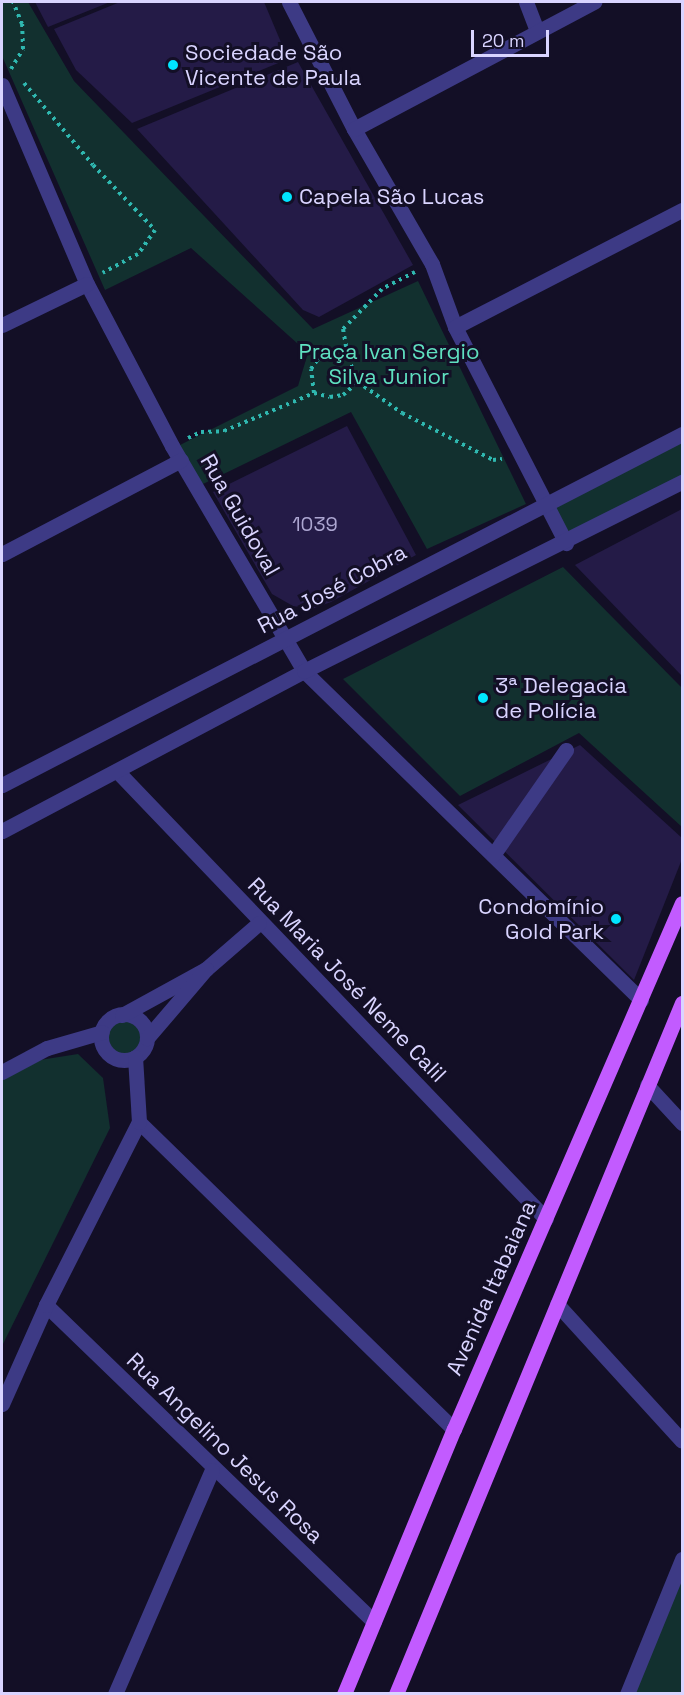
<!DOCTYPE html>
<meta charset="utf-8">
<style>
body{margin:0}
#map{position:relative;width:684px;height:1695px;overflow:hidden;background:#130f26;font-family:"Space Grotesk",sans-serif}
div>[style]{position:absolute}
[style*='--x']{left:calc(var(--x)*1px);top:calc(var(--y)*1px);width:calc(var(--w)*1px);rotate:calc(var(--a)*1deg)}
.green>*{inset:0;background:#12302f}
.round{border-radius:50%}
.building>*{inset:0;background:#241b47}
.path>*{height:4px;margin-top:-2px;transform-origin:0;background:repeating-linear-gradient(90deg,#2fb8b0 0 3px,transparent 0 7.5px)}
.minor>*{height:15px;margin:-7.5px;padding:0 7.5px;transform-origin:7.5px;border-radius:7.5px;background:#3d3a85}
.minor>.ring{margin:-7.5px;padding:0;box-sizing:content-box;background:none;border:15px solid #3d3a85;border-radius:50%}
.major>*{height:15px;margin:-7.5px;padding:0 7.5px;transform-origin:7.5px;border-radius:7.5px;background:#c25bff}
.dots>*{width:16px;height:16px;translate:-50% -50%;box-sizing:border-box;border:3px solid #130f26;border-radius:50%}
span{translate:-50% -50%;white-space:nowrap;text-align:center;line-height:1.15;-webkit-text-stroke:6px #130f26;paint-order:stroke}
.number-label{font-size:20px;color:#aca6d1}
.number-label span{-webkit-text-stroke-width:0}
.poi-label{font-size:22px;color:#d9d4ff}
.left{translate:0 -50%;text-align:left}
.right{translate:-100% -50%;text-align:right}
.park-label{font-size:22px;color:#5fe0c0}
.street-label{font-size:22px;color:#d9d4ff}
.frame{position:absolute;inset:0;border:3px solid #d9d4ff;pointer-events:none}
.scale{position:absolute;left:471px;top:30px;width:78px;height:27px;box-sizing:border-box;border:3px solid #d9d4ff;border-top:0;padding-left:8px;font-size:18px;line-height:21px;white-space:nowrap;color:#d9d4ff;-webkit-text-stroke:4px #130f26;paint-order:stroke}
</style>
<div id="map">
<div class="green">
<i style="clip-path:polygon(2px 2px,28px 2px,74px 81px,313px 329px,418px 281px,526px 504px,427px 549px,351px 412px,203px 484px,176px 447px,298px 386px,308px 353px,191px 248px,105px 290px,2px 56px)"></i>
<i style="clip-path:polygon(682px 440px,682px 478px,569px 536px,553px 504px)"></i>
<i style="clip-path:polygon(563px 567px,682px 688px,682px 827px,579px 733px,460px 796px,343px 679px)"></i>
<i class="round" style="left:106px;top:1019px;width:36px;height:36px"></i>
<i style="clip-path:polygon(78px 1054px,103px 1078px,110px 1128px,2px 1346px,2px 1076px,27px 1062px)"></i>
<i style="clip-path:polygon(682px 1571px,682px 1693px,631px 1693px)"></i>
</div>
<div class="building">
<i style="clip-path:polygon(35px 2px,110px 2px,48px 27px)"></i>
<i style="clip-path:polygon(120px 2px,264px 2px,288px 59px,132px 123px,76px 70px,54px 29px)"></i>
<i style="clip-path:polygon(298px 62px,413px 265px,319px 317px,303px 310px,137px 129px)"></i>
<i style="clip-path:polygon(347px 426px,416px 555px,331px 602px,312px 609px,293px 606px,272px 594px,213px 492px)"></i>
<i style="clip-path:polygon(682px 509px,682px 676px,575px 565px)"></i>
<i style="clip-path:polygon(580px 745px,682px 838px,682px 859px,634px 980px,458px 805px)"></i>
</div>
<div class="path">
<i style="--x:11;--y:69;--w:23;--a:-59"></i>
<i style="--x:23;--y:49;--w:25;--a:-92"></i>
<i style="--x:22;--y:24;--w:24;--a:-112"></i>
<i style="--x:24;--y:83;--w:107;--a:49.9"></i>
<i style="--x:93;--y:165;--w:90;--a:46.4"></i>
<i style="--x:155;--y:230;--w:29;--a:125"></i>
<i style="--x:138;--y:254;--w:40;--a:152"></i>
<i style="--x:415;--y:272;--w:37;--a:153"></i>
<i style="--x:382;--y:289;--w:56;--a:134.3"></i>
<i style="--x:343;--y:329;--w:29;--a:80"></i>
<i style="--x:348;--y:358;--w:26;--a:67"></i>
<i style="--x:358;--y:382;--w:54;--a:35.2"></i>
<i style="--x:402;--y:413;--w:102;--a:27.3"></i>
<i style="--x:493;--y:460;--w:9;--a:-6"></i>
<i style="--x:314;--y:393;--w:24;--a:-97"></i>
<i style="--x:311;--y:369;--w:12;--a:-55"></i>
<i style="--x:318;--y:359;--w:10;--a:-29"></i>
<i style="--x:327;--y:354;--w:21;--a:11"></i>
<i style="--x:188;--y:438;--w:14;--a:-25"></i>
<i style="--x:201;--y:432;--w:23;--a:-2"></i>
<i style="--x:224;--y:431;--w:98;--a:-22.9"></i>
<i style="--x:314;--y:393;--w:16;--a:14"></i>
<i style="--x:330;--y:397;--w:13;--a:-9"></i>
<i style="--x:343;--y:395;--w:20;--a:-41"></i>
</div>
<div class="minor">
<i style="--x:289;--y:2;--w:143;--a:62.9"></i>
<i style="--x:354;--y:129;--w:156;--a:60"></i>
<i style="--x:432;--y:264;--w:67;--a:69.9"></i>
<i style="--x:455;--y:327;--w:243;--a:62.8"></i>
<i style="--x:526;--y:2;--w:31;--a:69"></i>
<i style="--x:2;--y:85;--w:216;--a:66.9"></i>
<i style="--x:87;--y:284;--w:183;--a:62.3"></i>
<i style="--x:172;--y:446;--w:261;--a:59.6"></i>
<i style="--x:304;--y:671;--w:471;--a:44.3"></i>
<i style="--x:354;--y:129;--w:272;--a:-27.9"></i>
<i style="--x:2;--y:325;--w:94;--a:-25.8"></i>
<i style="--x:455;--y:327;--w:255;--a:-27.3"></i>
<i style="--x:2;--y:554;--w:202;--a:-27.7"></i>
<i style="--x:117;--y:771;--w:620;--a:46.24"></i>
<i style="--x:2;--y:785;--w:765;--a:-27.3"></i>
<i style="--x:2;--y:831;--w:342;--a:-27.9"></i>
<i style="--x:304;--y:671;--w:423;--a:-26.6"></i>
<i style="--x:493;--y:855;--w:128;--a:-55.2"></i>
<i style="--x:206;--y:969;--w:70;--a:-41"></i>
<i class="ring" style="left:101px;top:1014px;width:31px;height:31px"></i>
<i style="--x:122;--y:1015;--w:96;--a:-28.7"></i>
<i style="--x:206;--y:969;--w:91;--a:130.5"></i>
<i style="--x:2;--y:1072;--w:51;--a:-28.1"></i>
<i style="--x:47;--y:1048;--w:57;--a:-16.2"></i>
<i style="--x:647;--y:1085;--w:52;--a:47.4"></i>
<i style="--x:139;--y:1122;--w:440;--a:44.3"></i>
<i style="--x:557;--y:1304;--w:185;--a:47.6"></i>
<i style="--x:46;--y:1305;--w:456;--a:44"></i>
<i style="--x:2;--y:1404;--w:108;--a:-66"></i>
<i style="--x:46;--y:1305;--w:205;--a:-63.1"></i>
<i style="--x:139;--y:1122;--w:65;--a:-93.5"></i>
<i style="--x:115;--y:1694;--w:244;--a:-66.6"></i>
<i style="--x:627;--y:1694;--w:146;--a:-67.8"></i>
</div>
<div class="major">
<i style="--x:344;--y:1694;--w:287;--a:-67.5"></i>
<i style="--x:454;--y:1429;--w:573;--a:-66.57"></i>
<i style="--x:396;--y:1694;--w:748;--a:-67.52"></i>
</div>
<div class="dots">
<i style="left:173px;top:65px;background:#00e5ff"></i>
<i style="left:287px;top:197px;background:#00e5ff"></i>
<i style="left:483px;top:698px;background:#00e5ff"></i>
<i style="left:616px;top:919px;background:#00e5ff"></i>
</div>
<div class="number-label">
<span style="left:315px;top:524px">1039</span>
</div>
<div class="poi-label">
<span class="left" style="left:185px;top:65px">Sociedade São<br>Vicente de Paula</span>
<span class="left" style="left:299px;top:197px">Capela São Lucas</span>
<span class="left" style="left:495px;top:698px">3ª Delegacia<br>de Polícia</span>
<span class="right" style="left:604px;top:919px">Condomínio<br>Gold Park</span>
</div>
<div class="park-label">
<span style="left:389px;top:364px">Praça Ivan Sergio<br>Silva Junior</span>
</div>
<div class="street-label">
<span style="left:240px;top:515px;rotate:60deg">Rua Guidoval</span>
<span style="left:332px;top:589px;rotate:-28deg">Rua José Cobra</span>
<span style="left:347px;top:980px;rotate:46deg">Rua Maria José Neme Calil</span>
<span style="left:491px;top:1288px;rotate:-66deg">Avenida Itabaiana</span>
<span style="left:225px;top:1448px;rotate:44deg">Rua Angelino Jesus Rosa</span>
</div>
<div class="frame"></div>
<div class="scale">20 m</div>
</div>
